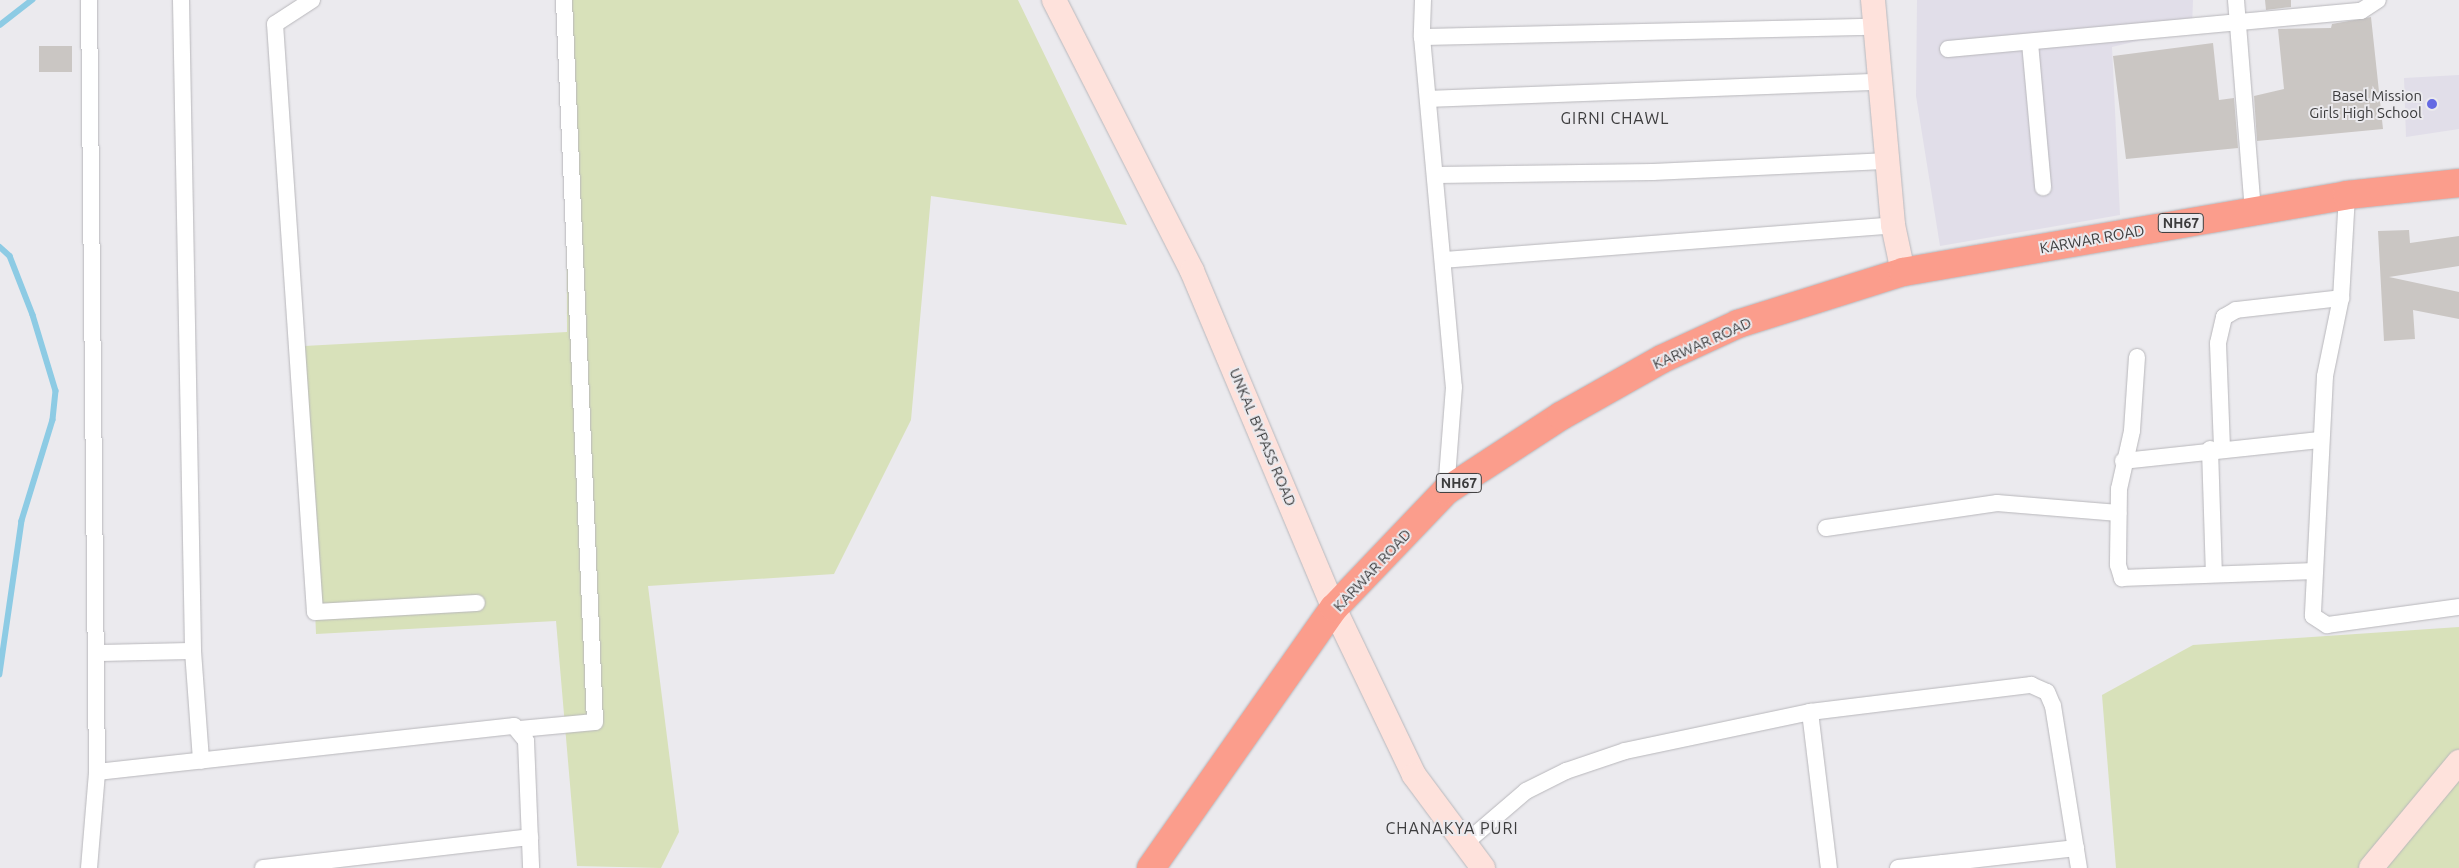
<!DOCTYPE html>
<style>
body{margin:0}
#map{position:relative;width:2459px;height:868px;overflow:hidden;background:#ebeaee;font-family:Ubuntu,sans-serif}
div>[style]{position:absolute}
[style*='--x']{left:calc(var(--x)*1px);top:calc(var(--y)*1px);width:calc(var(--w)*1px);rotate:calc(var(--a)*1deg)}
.built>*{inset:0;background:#e1dee9}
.green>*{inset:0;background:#d8e1ba}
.stream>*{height:5.5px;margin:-2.75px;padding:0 2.75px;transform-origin:2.75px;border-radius:2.75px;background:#8dcbe4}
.building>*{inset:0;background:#cac6c3}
.roads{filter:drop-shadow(0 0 1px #b8b7bb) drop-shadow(0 0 1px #b8b7bb)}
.street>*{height:16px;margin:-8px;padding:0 8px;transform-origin:8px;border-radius:8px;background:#fff}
.secondary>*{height:24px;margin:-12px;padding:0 12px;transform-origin:12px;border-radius:12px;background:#fee2dc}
.highway>*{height:28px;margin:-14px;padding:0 14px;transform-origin:14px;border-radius:14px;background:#fb9d8c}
.dots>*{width:14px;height:14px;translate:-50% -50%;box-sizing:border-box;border:2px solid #ebeaee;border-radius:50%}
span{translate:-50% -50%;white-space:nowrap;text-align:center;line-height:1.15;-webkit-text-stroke:4px #ebeaee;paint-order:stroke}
.shield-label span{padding:1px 4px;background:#ebeaee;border:1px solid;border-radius:4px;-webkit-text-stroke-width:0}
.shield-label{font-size:14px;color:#3c3c3d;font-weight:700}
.poi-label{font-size:15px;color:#3c3c3d}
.right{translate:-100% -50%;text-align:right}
.street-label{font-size:15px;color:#3c3c3d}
.neighbourhood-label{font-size:16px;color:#3c3c3d;letter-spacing:1px}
</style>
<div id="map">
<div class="built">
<i style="clip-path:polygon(1917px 0,2193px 0,2192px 28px,2112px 47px,2120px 215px,1940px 246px,1916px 96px)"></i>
<i style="clip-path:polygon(2459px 75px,2459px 129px,2406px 137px,2404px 78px)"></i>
</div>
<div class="green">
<i style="clip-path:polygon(566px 0,1018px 0,1127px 225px,931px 196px,911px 420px,834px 574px,648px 586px,679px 832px,661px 868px,577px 866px,556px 621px,316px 634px,304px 346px,567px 332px)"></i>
<i style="clip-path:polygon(2459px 627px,2459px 868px,2116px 868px,2102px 695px,2193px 645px)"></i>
</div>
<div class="stream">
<i style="--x:0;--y:25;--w:41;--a:-38"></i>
<i style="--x:0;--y:247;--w:13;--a:42"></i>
<i style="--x:10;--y:256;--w:63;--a:68.7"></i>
<i style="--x:33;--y:315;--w:79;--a:73.2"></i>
<i style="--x:56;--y:391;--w:29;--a:96"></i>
<i style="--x:53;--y:420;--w:106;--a:107.1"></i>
<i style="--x:22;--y:521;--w:155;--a:98.2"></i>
</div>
<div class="building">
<i style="clip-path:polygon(2265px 0,2291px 0,2291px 7px,2266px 10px)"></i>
<i style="clip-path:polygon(2371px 17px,2383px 129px,2257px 141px,2254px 96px,2284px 89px,2278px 29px,2331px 28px,2332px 24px)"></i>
<i style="clip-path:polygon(2213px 43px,2219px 100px,2234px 98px,2238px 148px,2126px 159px,2113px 56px)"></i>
<i style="clip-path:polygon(39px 46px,72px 46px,72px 72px,39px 72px)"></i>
<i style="clip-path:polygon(2409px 230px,2410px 243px,2459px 236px,2459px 266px,2389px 277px,2459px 292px,2459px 319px,2413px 310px,2415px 339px,2384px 341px,2378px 231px)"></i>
</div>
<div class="roads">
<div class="street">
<i style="--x:89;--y:0;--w:772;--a:89.41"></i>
<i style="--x:97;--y:772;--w:420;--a:-6.3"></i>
<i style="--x:514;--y:726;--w:19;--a:51"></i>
<i style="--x:526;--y:741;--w:127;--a:87.7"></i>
<i style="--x:181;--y:0;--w:651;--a:88.94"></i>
<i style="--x:193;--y:651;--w:110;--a:85.8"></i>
<i style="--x:312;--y:0;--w:44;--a:147"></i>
<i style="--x:275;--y:24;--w:589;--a:86.11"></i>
<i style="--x:315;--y:612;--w:162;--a:-3.2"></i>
<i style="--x:1423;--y:0;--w:37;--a:92"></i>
<i style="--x:1422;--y:37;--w:351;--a:84.8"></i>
<i style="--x:1454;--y:387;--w:104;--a:94.4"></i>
<i style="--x:2236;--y:0;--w:211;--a:85.4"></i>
<i style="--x:1422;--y:37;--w:452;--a:-1.3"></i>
<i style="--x:2030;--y:43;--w:145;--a:84.8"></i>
<i style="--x:1948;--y:49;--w:415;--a:-5.3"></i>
<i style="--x:2361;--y:11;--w:20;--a:-33"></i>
<i style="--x:1428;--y:99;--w:449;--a:-2.2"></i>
<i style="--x:1437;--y:175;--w:216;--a:-0.8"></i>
<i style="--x:1653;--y:172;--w:236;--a:-2.7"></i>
<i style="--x:2347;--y:195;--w:103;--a:93.3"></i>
<i style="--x:2341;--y:298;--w:80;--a:101.6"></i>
<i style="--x:2325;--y:376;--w:240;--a:92.9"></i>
<i style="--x:2313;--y:616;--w:17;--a:33"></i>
<i style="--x:2327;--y:625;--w:133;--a:-7.8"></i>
<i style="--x:1443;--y:260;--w:451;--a:-4.4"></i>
<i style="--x:2137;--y:357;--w:74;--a:93.9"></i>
<i style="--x:2132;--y:431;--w:59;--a:102.6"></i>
<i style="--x:2119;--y:489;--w:76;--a:90.8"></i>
<i style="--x:2118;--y:565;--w:14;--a:73"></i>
<i style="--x:2122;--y:578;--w:192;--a:-2.1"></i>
<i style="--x:2222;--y:448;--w:105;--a:-92.2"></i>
<i style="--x:2218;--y:343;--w:27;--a:-77"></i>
<i style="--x:2224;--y:317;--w:14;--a:-30"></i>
<i style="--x:2236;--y:310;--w:106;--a:-6.5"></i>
<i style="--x:2210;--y:449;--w:125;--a:88.2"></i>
<i style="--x:2123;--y:461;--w:199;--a:-6.1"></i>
<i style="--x:1826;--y:528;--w:173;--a:-8.3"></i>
<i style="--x:1997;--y:503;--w:122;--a:4.7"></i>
<i style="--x:97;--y:653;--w:96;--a:-1.2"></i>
<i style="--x:1810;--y:712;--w:157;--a:83.1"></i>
<i style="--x:520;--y:729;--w:75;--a:-5.3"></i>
<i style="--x:595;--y:722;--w:723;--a:-92.46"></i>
<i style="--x:1463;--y:845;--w:83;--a:-40.6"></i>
<i style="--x:1526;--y:791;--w:45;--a:-26.6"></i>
<i style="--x:1566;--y:771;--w:62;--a:-18.7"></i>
<i style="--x:1625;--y:751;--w:189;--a:-11.9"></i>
<i style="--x:1810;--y:712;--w:223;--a:-7"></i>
<i style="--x:2031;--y:685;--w:17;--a:24"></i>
<i style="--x:2047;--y:692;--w:15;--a:67"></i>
<i style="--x:2053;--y:706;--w:164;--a:80.9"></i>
<i style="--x:1943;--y:863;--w:134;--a:-6.4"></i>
<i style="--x:89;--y:868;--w:96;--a:-85.2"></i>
<i style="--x:263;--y:868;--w:269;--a:-6.6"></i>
<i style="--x:1898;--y:868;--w:45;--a:-6.3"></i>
<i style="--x:1943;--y:863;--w:5;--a:79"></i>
</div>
<div class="secondary">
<i style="--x:1054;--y:0;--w:304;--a:63"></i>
<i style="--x:1192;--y:271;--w:366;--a:67.2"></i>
<i style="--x:1334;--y:608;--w:185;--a:64.4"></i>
<i style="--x:1414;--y:775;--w:116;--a:53.4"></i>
<i style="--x:1873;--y:0;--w:226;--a:84.9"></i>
<i style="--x:1893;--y:225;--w:48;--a:78"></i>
<i style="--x:2371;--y:868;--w:138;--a:-50.3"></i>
</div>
<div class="highway">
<i style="--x:1151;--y:868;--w:318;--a:-54.9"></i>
<i style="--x:1334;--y:608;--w:162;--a:-46.3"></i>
<i style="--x:1446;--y:491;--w:137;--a:-33.1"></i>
<i style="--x:1561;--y:416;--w:116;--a:-29.4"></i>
<i style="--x:1662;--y:359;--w:84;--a:-24.7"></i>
<i style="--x:1738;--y:324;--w:173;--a:-17.5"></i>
<i style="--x:1903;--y:272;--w:451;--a:-9.8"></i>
<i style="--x:2347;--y:195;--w:113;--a:-6.1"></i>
</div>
</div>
<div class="dots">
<i style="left:2432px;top:104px;background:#656ae3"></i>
</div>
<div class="shield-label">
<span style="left:2181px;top:223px">NH67</span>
<span style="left:1459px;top:483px">NH67</span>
</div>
<div class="poi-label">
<span class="right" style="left:2422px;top:104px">Basel Mission<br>Girls High School</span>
</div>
<div class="street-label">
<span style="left:2092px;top:239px;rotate:-10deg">KARWAR ROAD</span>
<span style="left:1702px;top:343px;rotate:-24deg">KARWAR ROAD</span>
<span style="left:1263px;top:437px;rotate:67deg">UNKAL BYPASS ROAD</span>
<span style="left:1372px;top:570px;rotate:-47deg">KARWAR ROAD</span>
</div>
<div class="neighbourhood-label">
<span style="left:1615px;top:118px">GIRNI CHAWL</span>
<span style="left:1452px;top:828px">CHANAKYA PURI</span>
</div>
</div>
